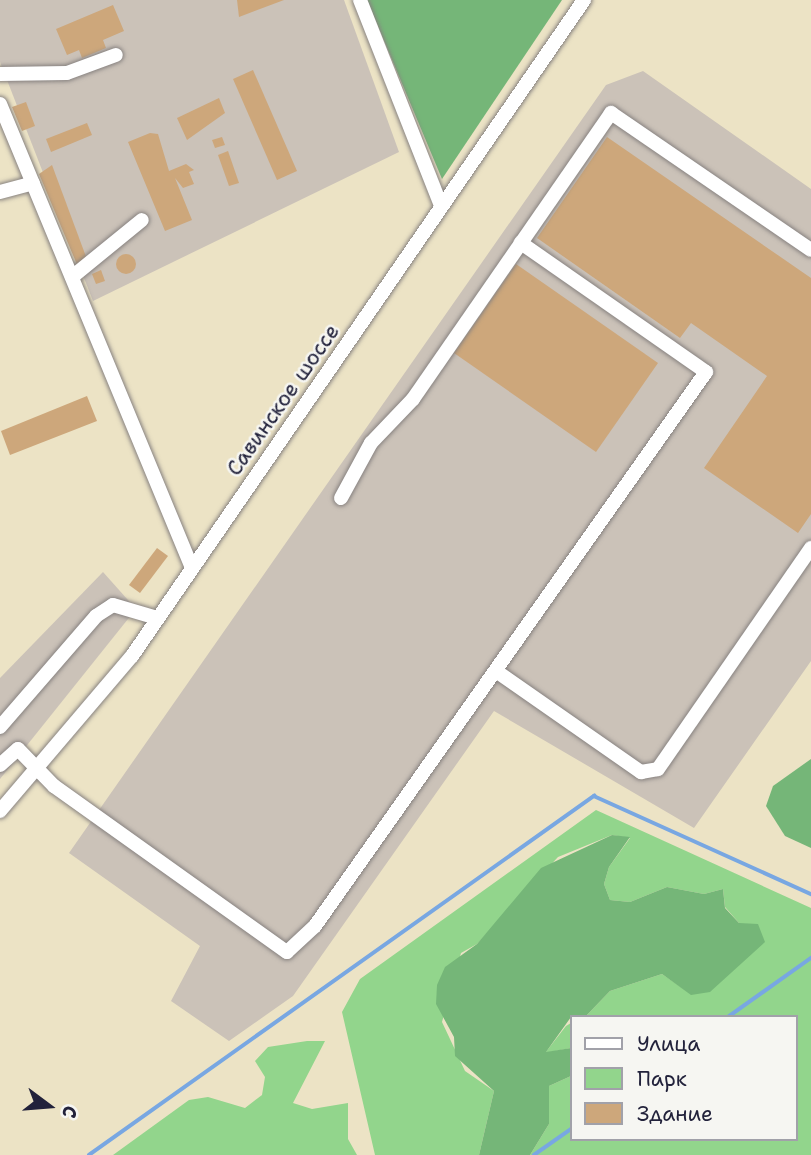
<!DOCTYPE html>
<meta charset="utf-8">
<style>
body{margin:0}
#map{position:relative;width:811px;height:1155px;overflow:hidden;background:#ece3c5;font-family:"Shantell Sans",sans-serif}
div>[style]{position:absolute}
[style*='--x']{left:calc(var(--x)*1px);top:calc(var(--y)*1px);width:calc(var(--w)*1px);rotate:calc(var(--a)*1deg)}
.industrial>*{inset:0;background:#cbc2b8}
.green>*{inset:0;background:#92d58c}
.forest>*{inset:0;background:#75b678}
.stream>*{height:3.5px;margin:-1.75px;padding:0 1.75px;transform-origin:1.75px;border-radius:1.75px;background:#78a7e2}
.building>*{inset:0;background:#cda77b}
.round{border-radius:50%}
.roads{filter:drop-shadow(0 0 2px #878280) drop-shadow(0 0 2px #878280)}
.minor>*{height:14px;margin:-7px;padding:0 7px;transform-origin:7px;border-radius:7px;background:#fff}
span{translate:-50% -50%;white-space:nowrap;text-align:center;line-height:1.15;-webkit-text-stroke:5px #f6f6f2;paint-order:stroke}
.street-label{font-size:21px;color:#22223b}
.legend{position:absolute;left:570px;top:1015px;width:228px;height:126px;box-sizing:border-box;background:#f6f6f2;border:2px solid #a1a1a9;margin:0;padding:9px 12px;list-style:none;font-size:21px;color:#22223b}
.legend li{display:flex;align-items:center;gap:14px;height:35px}
.legend b{width:35px;border:2px solid #a1a1a9}
.north{position:absolute;left:14px;top:1071px;width:70px;height:70px;-webkit-text-stroke:5px #f6f6f2;paint-order:stroke;rotate:106deg;font-size:19px;font-weight:700;line-height:28px;text-align:center;color:#22223b}
.north::after{content:'';display:block;margin:auto;width:24px;height:32px;background:#22223b;clip-path:polygon(50% 0,100% 100%,50% 72%,0 100%)}
</style>
<div id="map">
<div class="industrial">
<i style="clip-path:polygon(0 0,344px 0,399px 152px,93px 301px,0 62px)"></i>
<i style="clip-path:polygon(643px 71px,811px 189px,811px 661px,694px 828px,494px 711px,293px 996px,229px 1041px,171px 1001px,200px 946px,69px 853px,606px 85px)"></i>
<i style="clip-path:polygon(103px 572px,136px 609px,0 779px,0 678px)"></i>
</div>
<div class="green">
<i style="clip-path:polygon(596px 810px,811px 908px,811px 1155px,530px 1155px,549px 1124px,549px 1086px,571px 1076px,571px 1139px,795px 1139px,795px 1017px,585px 1017px,610px 991px,662px 974px,691px 994px,739px 923px,725px 907px,723px 889px,704px 894px,667px 887px,630px 902px,610px 900px,604px 884px,609px 867px,630px 838px,612px 835px,558px 857px,477px 944px,461px 953px,442px 1022px,465px 1071px,494px 1091px,479px 1155px,375px 1155px,342px 1012px,360px 979px)"></i>
<i style="clip-path:polygon(571px 1023px,571px 1048px,545px 1053px,566px 1026px)"></i>
<i style="clip-path:polygon(307px 1041px,325px 1041px,293px 1103px,312px 1109px,348px 1103px,348px 1139px,357px 1155px,113px 1155px,189px 1100px,208px 1097px,245px 1108px,262px 1095px,265px 1077px,255px 1061px,268px 1047px)"></i>
</div>
<div class="forest">
<i style="clip-path:polygon(367px 0,562px 0,442px 179px)"></i>
<i style="clip-path:polygon(811px 759px,811px 848px,785px 836px,766px 806px,773px 786px)"></i>
<i style="clip-path:polygon(612px 835px,630px 837px,609px 867px,604px 884px,610px 900px,630px 902px,667px 887px,704px 894px,723px 889px,725px 908px,739px 923px,758px 924px,765px 942px,710px 992px,691px 995px,662px 974px,610px 991px,585px 1017px,571px 1017px,546px 1052px,571px 1048px,571px 1076px,549px 1086px,549px 1124px,530px 1155px,479px 1155px,494px 1091px,455px 1056px,454px 1037px,436px 1004px,437px 985px,445px 967px,477px 944px,541px 868px)"></i>
</div>
<div class="stream">
<i style="--x:728;--y:1017;--w:102;--a:-35.4"></i>
<i style="--x:89;--y:1155;--w:620;--a:-35.41"></i>
<i style="--x:594;--y:796;--w:238;--a:24.3"></i>
<i style="--x:534;--y:1155;--w:45;--a:-35.1"></i>
</div>
<div class="building">
<i style="clip-path:polygon(237px 0,284px 0,239px 17px)"></i>
<i style="clip-path:polygon(113px 5px,124px 31px,103px 40px,106px 48px,82px 58px,79px 50px,67px 55px,56px 29px)"></i>
<i style="clip-path:polygon(253px 70px,297px 171px,277px 180px,233px 79px)"></i>
<i style="clip-path:polygon(219px 98px,225px 113px,187px 140px,177px 118px)"></i>
<i style="clip-path:polygon(26px 102px,35px 126px,22px 131px,12px 107px)"></i>
<i style="clip-path:polygon(87px 123px,92px 135px,51px 152px,46px 139px)"></i>
<i style="clip-path:polygon(150px 133px,158px 134px,169px 171px,186px 164px,194px 170px,189px 172px,194px 184px,183px 188px,175px 178px,192px 220px,165px 231px,128px 142px)"></i>
<i style="clip-path:polygon(222px 137px,225px 145px,215px 148px,212px 140px)"></i>
<i style="clip-path:polygon(607px 137px,811px 278px,811px 514px,798px 533px,704px 468px,767px 376px,691px 323px,680px 338px,537px 238px)"></i>
<i style="clip-path:polygon(228px 151px,239px 183px,229px 186px,218px 155px)"></i>
<i style="clip-path:polygon(52px 165px,88px 262px,78px 267px,39px 174px)"></i>
<i class="round" style="left:116px;top:254px;width:20px;height:20px"></i>
<i style="clip-path:polygon(516px 264px,658px 363px,596px 452px,454px 353px)"></i>
<i style="clip-path:polygon(101px 270px,105px 281px,96px 284px,92px 274px)"></i>
<i style="clip-path:polygon(87px 396px,97px 421px,10px 455px,1px 431px)"></i>
<i style="clip-path:polygon(157px 548px,168px 556px,140px 593px,129px 585px)"></i>
</div>
<div class="roads">
<div class="minor">
<i style="--x:360;--y:0;--w:221;--a:68.5"></i>
<i style="--x:0;--y:74;--w:67;--a:-0.9"></i>
<i style="--x:67;--y:73;--w:52;--a:-20.2"></i>
<i style="--x:0;--y:104;--w:502;--a:67.52"></i>
<i style="--x:0;--y:192;--w:34;--a:-15"></i>
<i style="--x:72;--y:277;--w:90;--a:-39.2"></i>
<i style="--x:341;--y:498;--w:63;--a:-61.4"></i>
<i style="--x:371;--y:443;--w:61;--a:-46.3"></i>
<i style="--x:413;--y:399;--w:348;--a:-55.3"></i>
<i style="--x:611;--y:113;--w:242;--a:34.4"></i>
<i style="--x:496;--y:671;--w:177;--a:34.9"></i>
<i style="--x:641;--y:772;--w:17;--a:-10"></i>
<i style="--x:658;--y:769;--w:269;--a:-55.3"></i>
<i style="--x:0;--y:727;--w:147;--a:-49.1"></i>
<i style="--x:96;--y:616;--w:20;--a:-33"></i>
<i style="--x:113;--y:605;--w:46;--a:16.5"></i>
<i style="--x:0;--y:765;--w:24;--a:-42"></i>
<i style="--x:18;--y:749;--w:52;--a:45.8"></i>
<i style="--x:54;--y:786;--w:286;--a:35.5"></i>
<i style="--x:287;--y:952;--w:38;--a:-43"></i>
<i style="--x:315;--y:926;--w:678;--a:-54.79"></i>
<i style="--x:706;--y:372;--w:226;--a:-145.1"></i>
<i style="--x:0;--y:811;--w:204;--a:-49.6"></i>
<i style="--x:132;--y:656;--w:797;--a:-55.43"></i>
</div>
</div>
<div class="street-label">
<span style="left:283px;top:400px;rotate:-55deg">Савинское шоссе</span>
</div>
<ul class="legend">
<li><b style="height:9px;background:#fff"></b>Улица</li>
<li><b style="height:19px;background:#92d58c"></b>Парк</li>
<li><b style="height:19px;background:#cda77b"></b>Здание</li>
</ul>
<div class="north">С</div>
</div>
